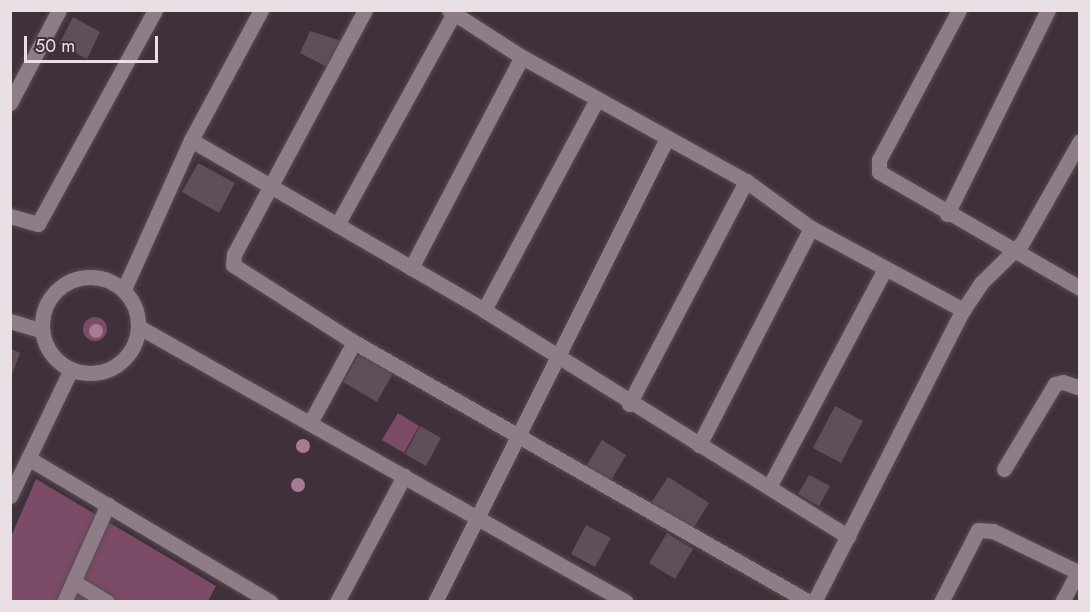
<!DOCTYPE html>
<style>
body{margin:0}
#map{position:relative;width:1090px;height:612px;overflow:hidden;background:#403039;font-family:Jost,sans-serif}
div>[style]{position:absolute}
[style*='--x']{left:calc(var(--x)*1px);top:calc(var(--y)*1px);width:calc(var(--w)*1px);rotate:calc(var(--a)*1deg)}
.green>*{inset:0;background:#7c4b68}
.round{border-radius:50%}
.building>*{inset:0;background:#604f58}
.roads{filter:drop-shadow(0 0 2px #594c53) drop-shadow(0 0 2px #594c53)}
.minor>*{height:15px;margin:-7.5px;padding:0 7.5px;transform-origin:7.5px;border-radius:7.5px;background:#8e7c86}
.minor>.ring{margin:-7.5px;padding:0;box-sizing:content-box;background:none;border:15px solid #8e7c86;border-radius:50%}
.trees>*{width:14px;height:14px;margin:-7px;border-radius:50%;background:#a67c94}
span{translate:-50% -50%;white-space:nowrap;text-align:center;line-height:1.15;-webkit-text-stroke:4.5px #403039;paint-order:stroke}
.frame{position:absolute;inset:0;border:12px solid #e9dfe4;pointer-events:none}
.scale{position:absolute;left:24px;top:36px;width:134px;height:27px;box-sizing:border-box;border:3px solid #e9dfe4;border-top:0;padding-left:8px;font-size:18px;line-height:21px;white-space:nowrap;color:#e9dfe4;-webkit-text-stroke:4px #403039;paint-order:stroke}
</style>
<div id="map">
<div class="green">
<i class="round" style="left:83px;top:317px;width:24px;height:24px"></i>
<i style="clip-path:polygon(398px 413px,419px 426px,404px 453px,382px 440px)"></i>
<i style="clip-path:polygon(36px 479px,216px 586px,208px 601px,11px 602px,11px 537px)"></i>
</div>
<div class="building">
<i style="clip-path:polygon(73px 17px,100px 32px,87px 59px,59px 44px)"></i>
<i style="clip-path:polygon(310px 31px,342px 41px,329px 68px,300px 53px)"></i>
<i style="clip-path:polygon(198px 163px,235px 183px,219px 213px,182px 192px)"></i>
<i style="clip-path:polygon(10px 348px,20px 353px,11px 377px,10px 377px)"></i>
<i style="clip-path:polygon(359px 354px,393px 373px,377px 402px,343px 382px)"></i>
<i style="clip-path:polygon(835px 406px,863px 421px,841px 463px,813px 448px)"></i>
<i style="clip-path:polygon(420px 426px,441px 438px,426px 466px,405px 454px)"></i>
<i style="clip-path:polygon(602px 440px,626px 455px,610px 482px,586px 466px)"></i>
<i style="clip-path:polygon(809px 475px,830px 486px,819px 506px,798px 494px)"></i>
<i style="clip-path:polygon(668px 477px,709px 503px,691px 532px,649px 506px)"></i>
<i style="clip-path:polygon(586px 525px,611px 538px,595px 567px,571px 554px)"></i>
<i style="clip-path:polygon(667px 533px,693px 549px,675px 579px,649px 563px)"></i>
<i style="clip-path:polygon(79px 595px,88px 602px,75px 602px)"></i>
</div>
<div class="roads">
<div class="minor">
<i style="--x:365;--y:10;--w:277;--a:118.2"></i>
<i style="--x:234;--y:254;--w:11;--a:95"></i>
<i style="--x:233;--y:265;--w:143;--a:32.5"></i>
<i style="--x:354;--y:342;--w:524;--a:29.74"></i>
<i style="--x:449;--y:10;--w:87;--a:32.8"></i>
<i style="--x:522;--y:57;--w:256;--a:29"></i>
<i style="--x:746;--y:181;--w:80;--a:35.9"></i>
<i style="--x:811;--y:228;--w:173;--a:28.3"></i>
<i style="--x:959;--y:10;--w:170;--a:118.1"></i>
<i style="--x:879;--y:160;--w:12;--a:90"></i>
<i style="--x:879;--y:172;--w:232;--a:30"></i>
<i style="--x:10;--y:103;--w:105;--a:-62.2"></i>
<i style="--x:191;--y:140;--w:339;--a:30.1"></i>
<i style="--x:484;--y:310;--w:429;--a:31.9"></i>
<i style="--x:947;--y:214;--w:228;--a:-63.7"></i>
<i style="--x:10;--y:216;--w:29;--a:16"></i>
<i style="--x:38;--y:224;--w:244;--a:-61.3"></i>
<i style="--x:337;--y:225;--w:242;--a:-61.1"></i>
<i style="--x:411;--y:268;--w:238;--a:-62.3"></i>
<i class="ring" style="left:42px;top:277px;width:81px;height:81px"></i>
<i style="--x:124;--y:289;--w:163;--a:-65.8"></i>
<i style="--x:191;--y:140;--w:148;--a:-61.7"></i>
<i style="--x:484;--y:310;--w:239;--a:-61.8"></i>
<i style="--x:10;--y:321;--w:34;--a:17"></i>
<i style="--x:139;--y:327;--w:559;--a:29.45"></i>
<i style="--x:629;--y:404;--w:252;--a:-62.3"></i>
<i style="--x:311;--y:421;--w:90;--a:-61.4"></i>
<i style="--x:699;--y:445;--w:244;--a:-62.7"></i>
<i style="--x:28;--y:458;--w:282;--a:30.7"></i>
<i style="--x:1004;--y:469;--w:99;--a:-59"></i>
<i style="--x:1055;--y:384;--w:8;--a:-14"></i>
<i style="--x:1063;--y:382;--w:18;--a:19"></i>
<i style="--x:769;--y:487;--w:247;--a:-62"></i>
<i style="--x:10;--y:496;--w:141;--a:-64.3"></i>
<i style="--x:74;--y:582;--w:39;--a:31"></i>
<i style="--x:64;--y:602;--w:107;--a:-65.8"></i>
<i style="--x:337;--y:602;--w:143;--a:-62"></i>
<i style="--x:435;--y:602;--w:519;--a:-63.43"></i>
<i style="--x:814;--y:602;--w:328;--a:-63"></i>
<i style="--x:963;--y:310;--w:32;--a:-56"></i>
<i style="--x:981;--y:283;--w:57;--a:-44.3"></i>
<i style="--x:1022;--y:243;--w:117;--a:-60.4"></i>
<i style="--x:941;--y:602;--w:81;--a:-62.8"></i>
<i style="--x:978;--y:530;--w:15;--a:4"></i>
<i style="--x:993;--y:531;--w:97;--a:25.8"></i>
<i style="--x:1062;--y:602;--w:34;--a:-62"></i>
</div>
</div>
<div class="trees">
<i style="left:96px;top:331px"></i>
<i style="left:303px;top:446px"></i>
<i style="left:298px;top:485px"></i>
</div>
<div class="frame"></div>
<div class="scale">50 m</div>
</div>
